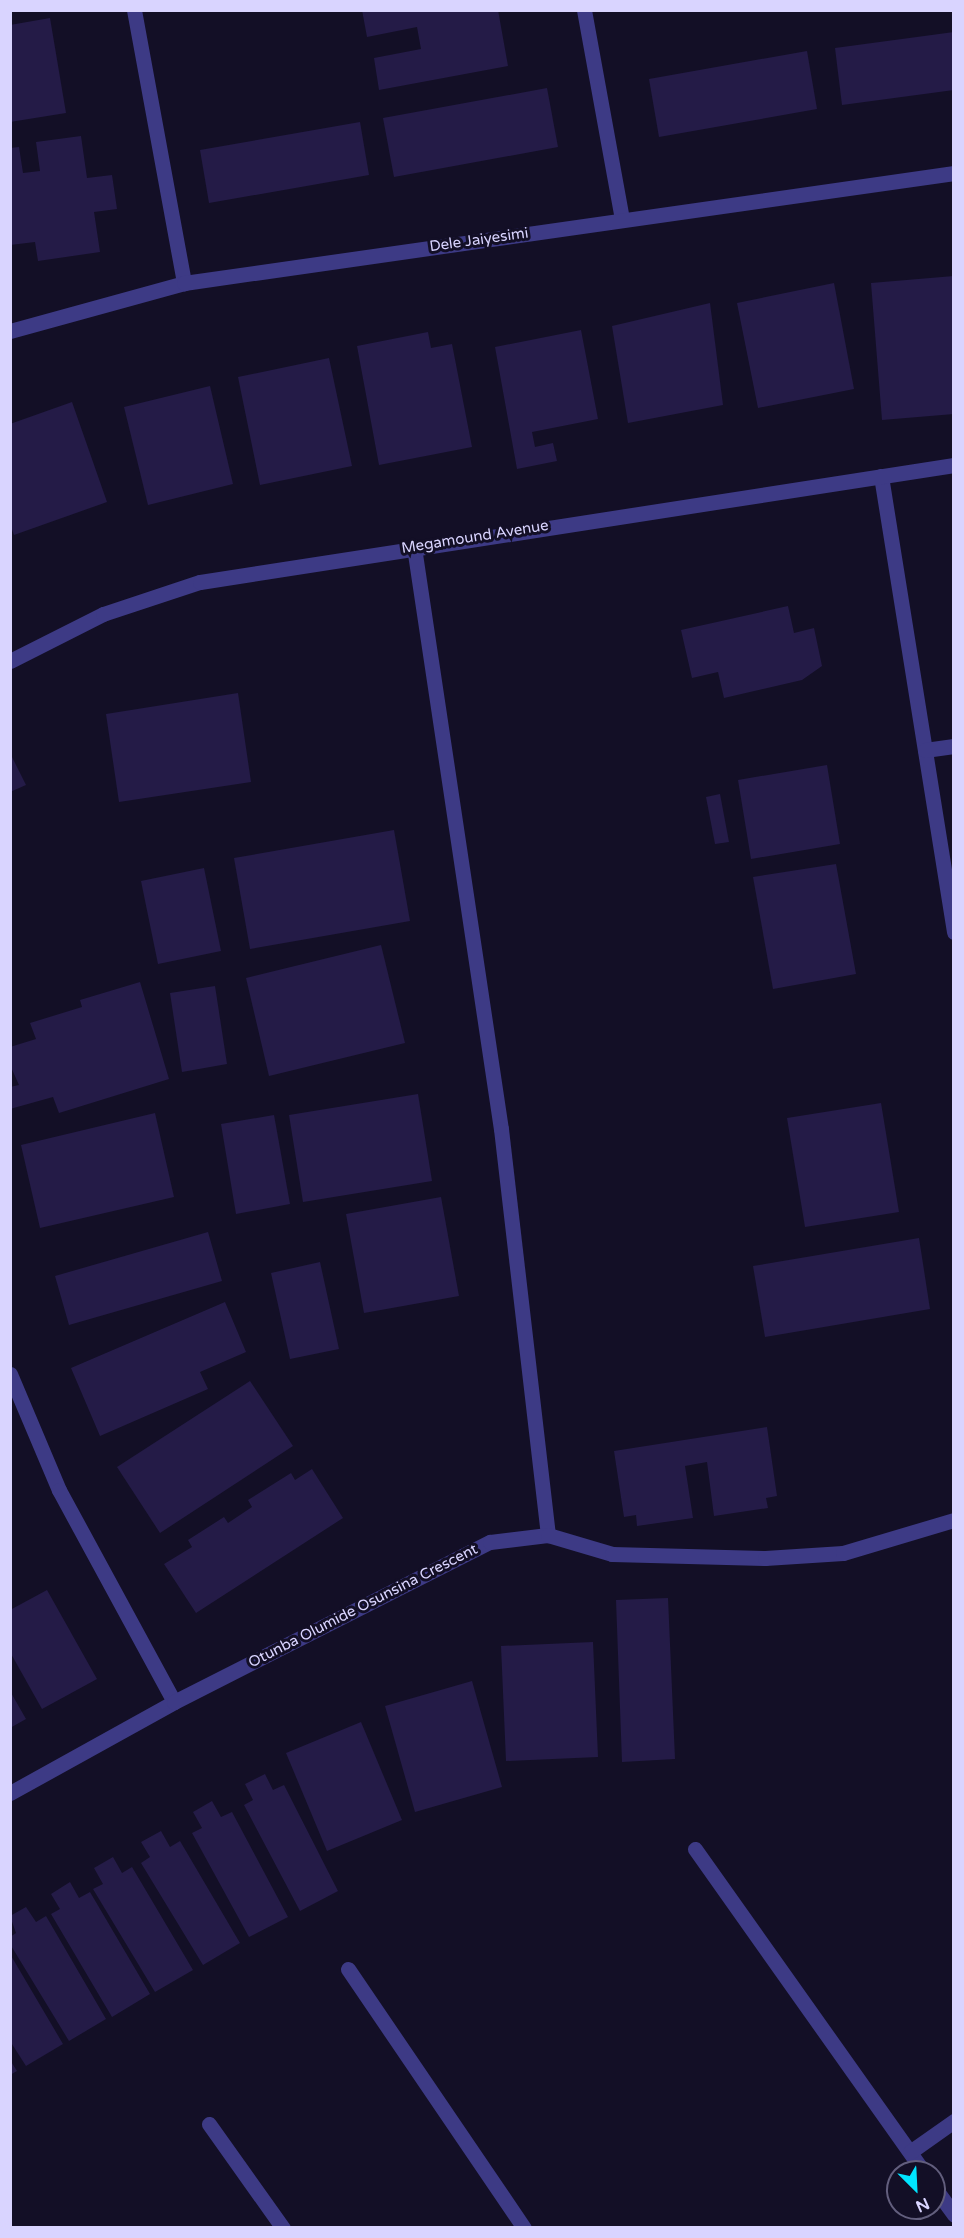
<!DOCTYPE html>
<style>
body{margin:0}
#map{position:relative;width:964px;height:2238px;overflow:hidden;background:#130f26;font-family:"Varela Round",sans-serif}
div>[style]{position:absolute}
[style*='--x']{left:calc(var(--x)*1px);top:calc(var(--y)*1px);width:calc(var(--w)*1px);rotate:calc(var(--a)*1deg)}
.building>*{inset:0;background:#241b47}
.service>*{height:15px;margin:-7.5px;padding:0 7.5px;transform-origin:7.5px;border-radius:7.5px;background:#3d3a85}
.minor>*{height:15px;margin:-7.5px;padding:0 7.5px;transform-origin:7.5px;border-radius:7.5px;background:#3d3a85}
span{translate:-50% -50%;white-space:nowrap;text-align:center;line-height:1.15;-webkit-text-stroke:6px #130f26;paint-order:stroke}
.street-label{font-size:15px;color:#d9d4ff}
.frame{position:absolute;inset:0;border:12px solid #d9d4ff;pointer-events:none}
.north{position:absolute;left:886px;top:2160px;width:60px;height:60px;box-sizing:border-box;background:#130f26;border:2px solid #625e7d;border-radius:50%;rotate:156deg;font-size:16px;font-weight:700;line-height:24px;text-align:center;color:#d9d4ff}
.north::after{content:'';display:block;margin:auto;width:21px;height:27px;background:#00e5ff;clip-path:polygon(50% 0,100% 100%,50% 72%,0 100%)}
</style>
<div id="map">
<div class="building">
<i style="clip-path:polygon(362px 10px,498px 10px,508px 66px,379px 90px,374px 58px,421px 49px,417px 27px,367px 37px)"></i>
<i style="clip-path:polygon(50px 18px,66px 113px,10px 122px,10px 25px)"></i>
<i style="clip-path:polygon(954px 32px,954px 90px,842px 105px,835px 48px)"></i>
<i style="clip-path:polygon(807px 51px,817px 109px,659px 137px,649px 79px)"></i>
<i style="clip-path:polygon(547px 88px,558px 147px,394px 177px,383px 118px)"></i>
<i style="clip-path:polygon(360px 122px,369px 175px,209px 203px,200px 150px)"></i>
<i style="clip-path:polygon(81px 136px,87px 178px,112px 175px,117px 209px,94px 212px,100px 252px,38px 261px,35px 242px,10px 245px,10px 148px,19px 147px,23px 173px,40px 171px,36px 142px)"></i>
<i style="clip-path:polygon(954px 276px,954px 414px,882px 420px,871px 283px)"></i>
<i style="clip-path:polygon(834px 283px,854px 389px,758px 408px,737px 303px)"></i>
<i style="clip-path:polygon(710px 303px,723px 405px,628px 423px,612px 326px)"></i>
<i style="clip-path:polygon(581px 330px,598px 419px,532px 432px,535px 447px,553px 443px,557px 461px,517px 469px,495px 347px)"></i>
<i style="clip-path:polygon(428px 332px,431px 348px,452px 344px,472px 447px,379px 465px,357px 346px)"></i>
<i style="clip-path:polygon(329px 358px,352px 466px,260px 485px,238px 377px)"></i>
<i style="clip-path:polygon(210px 386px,233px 484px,148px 505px,124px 407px)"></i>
<i style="clip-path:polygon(72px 402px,107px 502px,14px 535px,10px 524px,10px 424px)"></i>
<i style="clip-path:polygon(788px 606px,794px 633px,814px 628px,822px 666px,802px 680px,724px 698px,718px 672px,692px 678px,681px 630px)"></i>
<i style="clip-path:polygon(238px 693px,251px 782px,119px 802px,106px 714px)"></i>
<i style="clip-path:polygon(10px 753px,26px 785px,10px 792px)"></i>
<i style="clip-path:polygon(827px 765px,840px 844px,751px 859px,738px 780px)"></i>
<i style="clip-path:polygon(720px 794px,729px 842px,715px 844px,706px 797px)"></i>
<i style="clip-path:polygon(394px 830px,410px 921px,250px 949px,234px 858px)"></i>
<i style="clip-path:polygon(836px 864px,856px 974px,773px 989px,753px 877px)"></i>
<i style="clip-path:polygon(204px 868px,221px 951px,158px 964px,141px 881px)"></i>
<i style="clip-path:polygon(381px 945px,405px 1043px,269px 1076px,246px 978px)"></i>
<i style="clip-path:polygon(140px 982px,169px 1079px,59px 1113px,53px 1097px,10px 1109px,10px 1087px,19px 1085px,10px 1065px,10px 1047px,36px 1039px,30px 1023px,82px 1007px,80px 1000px)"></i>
<i style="clip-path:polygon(215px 986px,227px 1064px,182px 1072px,170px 993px)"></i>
<i style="clip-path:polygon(418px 1094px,432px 1181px,303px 1202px,289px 1115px)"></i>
<i style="clip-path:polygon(881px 1103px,899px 1212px,805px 1227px,787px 1118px)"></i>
<i style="clip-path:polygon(155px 1113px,174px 1197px,40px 1228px,21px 1145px)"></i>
<i style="clip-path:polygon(274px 1115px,290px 1204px,236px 1214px,221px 1124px)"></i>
<i style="clip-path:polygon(441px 1197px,459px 1296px,364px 1313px,346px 1214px)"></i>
<i style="clip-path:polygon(208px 1232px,222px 1281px,69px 1325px,55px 1276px)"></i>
<i style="clip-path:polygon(919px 1238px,930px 1309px,765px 1337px,753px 1266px)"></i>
<i style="clip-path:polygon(320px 1262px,339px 1349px,290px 1359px,271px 1273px)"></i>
<i style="clip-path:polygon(225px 1302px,246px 1352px,200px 1372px,208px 1389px,100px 1436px,71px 1368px)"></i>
<i style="clip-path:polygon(250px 1381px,293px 1446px,160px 1533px,117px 1467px)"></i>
<i style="clip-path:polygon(767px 1427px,777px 1496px,766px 1498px,768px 1508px,714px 1516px,707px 1462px,685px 1466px,693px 1518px,637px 1526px,636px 1515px,624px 1517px,614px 1451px)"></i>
<i style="clip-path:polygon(312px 1469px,343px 1518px,196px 1613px,164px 1564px,192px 1547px,188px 1540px,224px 1517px,228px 1523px,252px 1507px,248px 1500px,291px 1473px,295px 1480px)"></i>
<i style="clip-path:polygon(47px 1590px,97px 1679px,42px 1709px,10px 1652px,10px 1610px)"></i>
<i style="clip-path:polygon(668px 1598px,675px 1759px,622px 1762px,616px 1600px)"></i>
<i style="clip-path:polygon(593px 1642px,598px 1757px,506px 1761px,501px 1646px)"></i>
<i style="clip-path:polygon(472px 1681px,502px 1787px,415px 1812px,385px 1706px)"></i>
<i style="clip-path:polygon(10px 1691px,26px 1719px,10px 1728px)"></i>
<i style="clip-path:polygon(361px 1722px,402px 1820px,327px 1851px,286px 1753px)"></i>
<i style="clip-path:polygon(265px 1774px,273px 1790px,284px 1785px,338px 1891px,300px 1911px,244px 1805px,253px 1800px,245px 1784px)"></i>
<i style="clip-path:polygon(212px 1801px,221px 1817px,232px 1812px,288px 1917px,249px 1937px,192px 1833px,202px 1828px,193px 1812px)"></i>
<i style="clip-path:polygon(161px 1831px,170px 1847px,180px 1841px,240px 1943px,203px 1965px,141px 1863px,150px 1857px,141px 1842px)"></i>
<i style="clip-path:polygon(113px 1857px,122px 1873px,132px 1867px,193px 1970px,155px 1992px,93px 1889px,103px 1884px,94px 1868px)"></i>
<i style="clip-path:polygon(70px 1882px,79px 1898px,90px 1892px,150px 1994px,112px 2017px,51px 1914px,60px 1909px,51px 1894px)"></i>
<i style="clip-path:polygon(26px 1907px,36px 1922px,46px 1916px,106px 2019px,69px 2041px,10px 1944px,10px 1937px,16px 1933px,10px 1916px)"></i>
<i style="clip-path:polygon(10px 1954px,63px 2044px,26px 2066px,10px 2041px)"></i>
<i style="clip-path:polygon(10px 2060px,17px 2071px,10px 2075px)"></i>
</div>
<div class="service">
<i style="--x:695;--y:1849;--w:396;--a:54.7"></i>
<i style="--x:348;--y:1969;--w:313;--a:55.8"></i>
<i style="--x:209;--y:2124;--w:128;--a:54.6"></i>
<i style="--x:910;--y:2152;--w:54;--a:-35.2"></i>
<i style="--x:934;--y:2187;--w:34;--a:54"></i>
</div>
<div class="minor">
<i style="--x:134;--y:10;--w:278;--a:79.6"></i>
<i style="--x:584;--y:10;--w:212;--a:79.7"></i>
<i style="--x:10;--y:331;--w:180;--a:-15.4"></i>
<i style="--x:184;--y:283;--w:778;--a:-8.13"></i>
<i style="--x:881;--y:476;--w:462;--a:80.9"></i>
<i style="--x:414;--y:547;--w:588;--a:81.5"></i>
<i style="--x:501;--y:1129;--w:409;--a:83.4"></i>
<i style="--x:10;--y:661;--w:104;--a:-26.8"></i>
<i style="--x:103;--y:614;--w:102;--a:-18.3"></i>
<i style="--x:200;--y:582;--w:763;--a:-8.82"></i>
<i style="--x:925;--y:750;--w:29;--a:-8"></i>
<i style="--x:10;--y:1374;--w:126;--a:67.1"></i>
<i style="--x:59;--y:1490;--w:241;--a:61.5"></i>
<i style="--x:10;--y:1793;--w:188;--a:-29"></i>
<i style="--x:174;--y:1702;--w:354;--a:-26.9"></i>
<i style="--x:490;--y:1542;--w:58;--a:-6.9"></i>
<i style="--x:548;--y:1535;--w:67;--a:16.5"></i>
<i style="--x:612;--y:1554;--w:153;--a:1.5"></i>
<i style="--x:765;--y:1558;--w:78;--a:-3.7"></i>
<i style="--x:843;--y:1553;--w:116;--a:-16.6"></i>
</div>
<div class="street-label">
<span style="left:479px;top:240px;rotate:-8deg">Dele Jaiyesimi</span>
<span style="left:475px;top:537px;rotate:-9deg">Megamound Avenue</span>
<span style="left:363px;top:1606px;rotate:-27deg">Otunba Olumide Osunsina Crescent</span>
</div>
<div class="frame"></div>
<div class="north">N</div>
</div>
